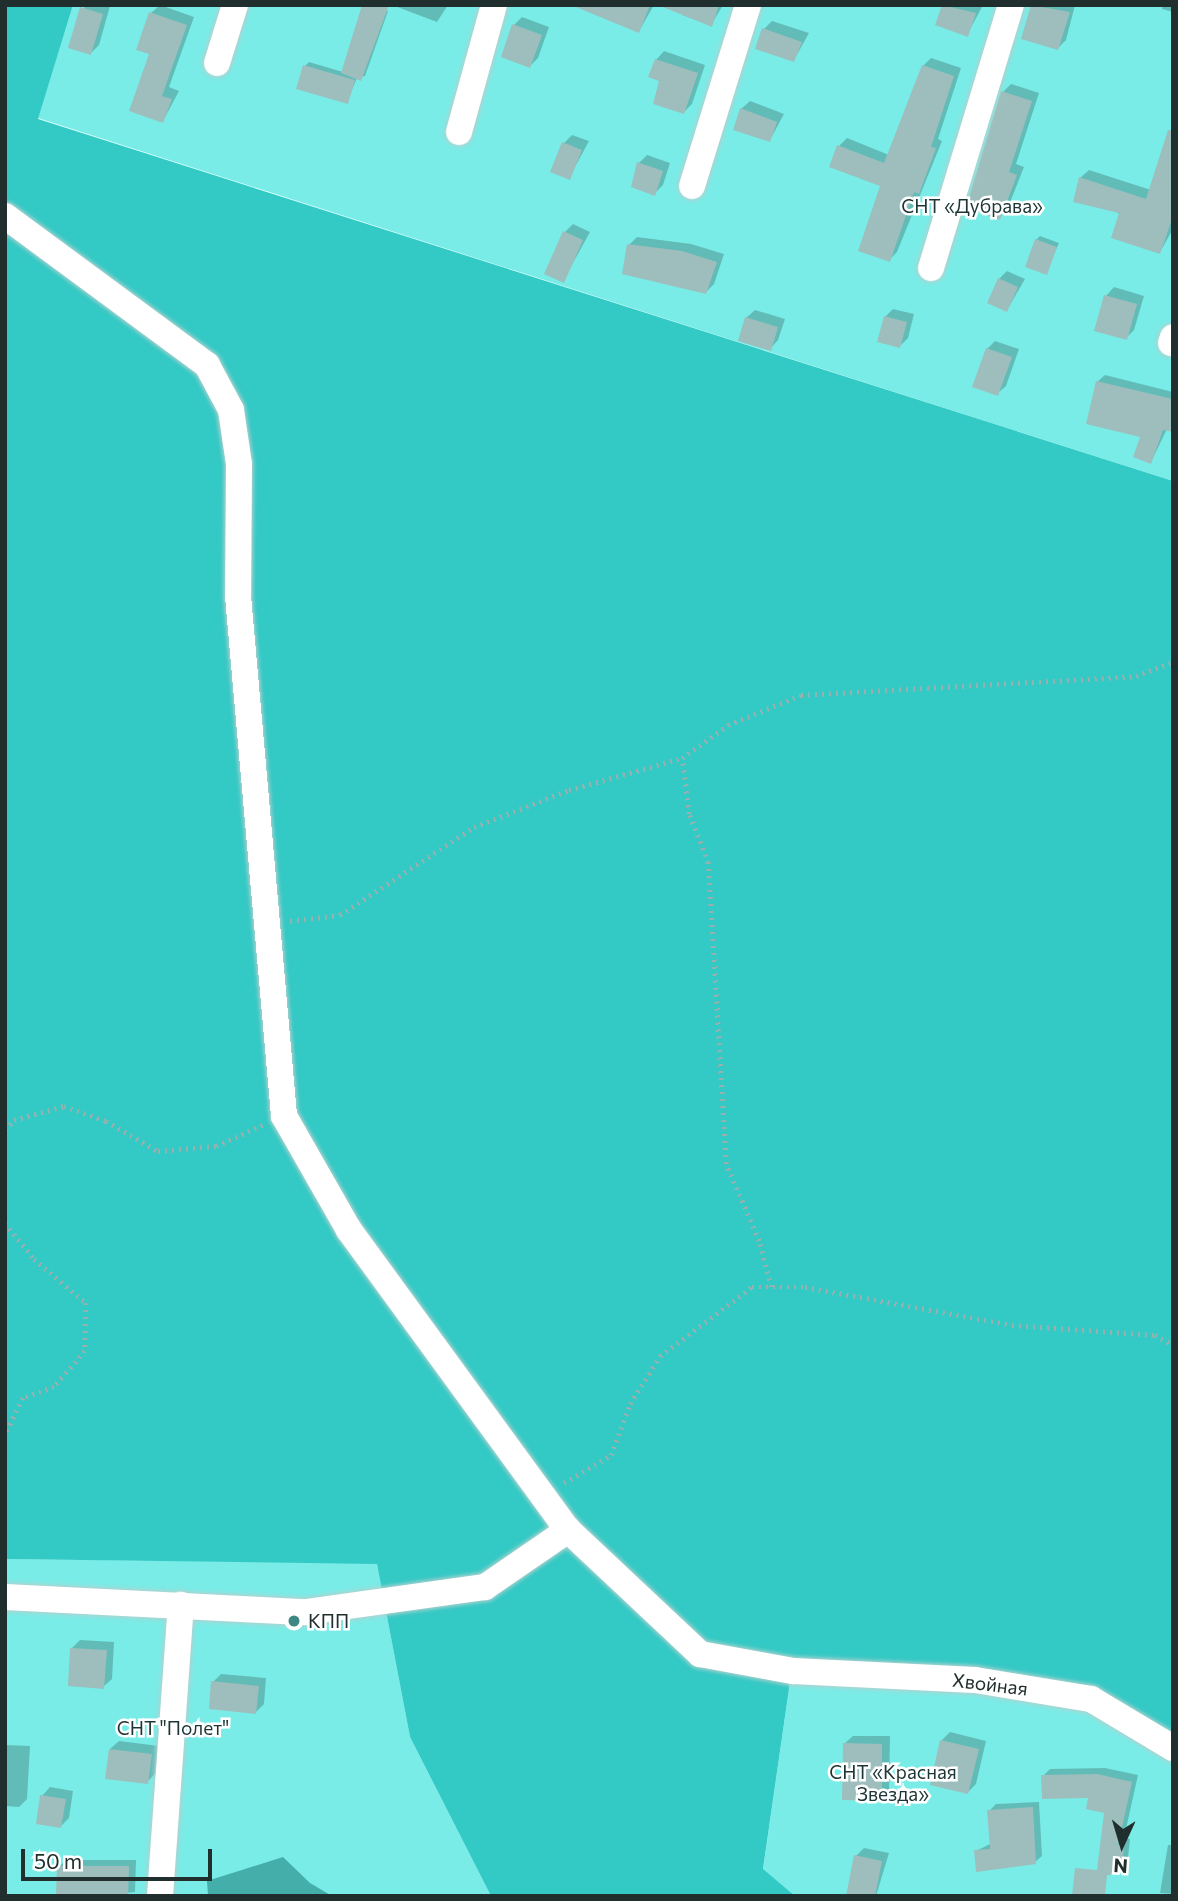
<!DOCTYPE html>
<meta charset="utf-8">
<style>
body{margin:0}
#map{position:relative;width:1178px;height:1901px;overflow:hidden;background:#dcfefc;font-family:Commissioner,sans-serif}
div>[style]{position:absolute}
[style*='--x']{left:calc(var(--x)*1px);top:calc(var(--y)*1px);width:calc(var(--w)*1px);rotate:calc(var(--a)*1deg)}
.green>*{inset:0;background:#7aece7}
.forest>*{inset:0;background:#33c9c5}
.water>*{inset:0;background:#44aeaa}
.shadow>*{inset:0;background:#0003}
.building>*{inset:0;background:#9dbebc}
.path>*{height:4.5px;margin-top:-2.25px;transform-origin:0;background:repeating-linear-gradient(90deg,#96b1af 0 2px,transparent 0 7px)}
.roads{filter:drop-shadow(0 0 2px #b0d1cf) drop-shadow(0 0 2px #b0d1cf)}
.minor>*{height:26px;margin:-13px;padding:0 13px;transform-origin:13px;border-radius:13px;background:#fff}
.dots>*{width:19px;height:19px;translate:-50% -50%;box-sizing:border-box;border:4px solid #fff;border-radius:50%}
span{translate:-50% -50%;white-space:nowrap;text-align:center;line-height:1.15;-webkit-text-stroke:5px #fff;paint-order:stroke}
.park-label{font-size:19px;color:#1d3534}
.poi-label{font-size:19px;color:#202e2d}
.left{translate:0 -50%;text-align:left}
.street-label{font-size:19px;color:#202e2d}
.frame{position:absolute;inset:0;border:7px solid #202e2d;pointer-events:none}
.north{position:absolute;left:1087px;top:1810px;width:70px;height:70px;-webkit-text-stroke:5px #fff;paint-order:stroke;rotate:184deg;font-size:19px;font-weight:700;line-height:28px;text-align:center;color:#202e2d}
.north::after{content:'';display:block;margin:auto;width:24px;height:32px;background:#202e2d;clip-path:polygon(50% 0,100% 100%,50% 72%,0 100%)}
.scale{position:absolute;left:21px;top:1849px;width:191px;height:32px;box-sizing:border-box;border:4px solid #202e2d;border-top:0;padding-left:9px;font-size:21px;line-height:24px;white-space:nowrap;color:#202e2d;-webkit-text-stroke:5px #fff;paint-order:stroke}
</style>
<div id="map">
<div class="green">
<i style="clip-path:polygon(73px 5px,1173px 5px,1173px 481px,38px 118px)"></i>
<i style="clip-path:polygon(5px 1559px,377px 1563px,410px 1737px,491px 1896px,5px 1896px)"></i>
<i style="clip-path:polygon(793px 1661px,1001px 1679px,1173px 1739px,1173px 1896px,795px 1896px,763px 1870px)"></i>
</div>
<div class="forest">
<i style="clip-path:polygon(5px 5px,73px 5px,38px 119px,1173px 481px,1173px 1739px,1001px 1679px,793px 1661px,763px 1869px,795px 1896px,491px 1896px,410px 1737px,377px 1564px,5px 1559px)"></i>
</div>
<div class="water">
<i style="clip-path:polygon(283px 1857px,310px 1883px,332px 1896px,208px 1896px,207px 1881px)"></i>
</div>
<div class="shadow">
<i style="clip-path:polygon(84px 5px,110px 6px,99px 45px,91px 53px)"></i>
<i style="clip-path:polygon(160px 5px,194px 17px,169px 87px,179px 91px,163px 121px,151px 53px,151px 13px)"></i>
<i style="clip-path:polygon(374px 5px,388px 11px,365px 76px,357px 78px,347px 102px,305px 66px,309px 62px,343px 72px)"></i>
<i style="clip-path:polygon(392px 5px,448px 5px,437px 22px)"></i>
<i style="clip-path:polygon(594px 5px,654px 5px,639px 31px,591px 13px)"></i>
<i style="clip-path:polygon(686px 5px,723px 5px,711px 25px,682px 15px)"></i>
<i style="clip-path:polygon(944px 5px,983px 5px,967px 35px,937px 24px)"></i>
<i style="clip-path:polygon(1033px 5px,1075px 5px,1066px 40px,1058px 48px,1023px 37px)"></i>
<i style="clip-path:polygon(1163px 5px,1173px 5px,1173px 12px,1162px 9px)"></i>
<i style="clip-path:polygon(522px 17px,549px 27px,538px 58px,530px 66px,514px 25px)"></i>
<i style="clip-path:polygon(772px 21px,809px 33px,794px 60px,764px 29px)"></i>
<i style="clip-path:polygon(664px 51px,705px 65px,692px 104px,684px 112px,662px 80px,656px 60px)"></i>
<i style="clip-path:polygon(931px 58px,961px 68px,938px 139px,942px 141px,897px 252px,889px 260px,882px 185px,839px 146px,847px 138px,889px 155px,923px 66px)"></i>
<i style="clip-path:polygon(1011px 84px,1039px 93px,1016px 164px,1024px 167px,1007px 210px,999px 218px,1003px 92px)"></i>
<i style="clip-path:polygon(750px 101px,784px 114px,770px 140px,741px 109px)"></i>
<i style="clip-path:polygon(572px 135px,589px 141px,569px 178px,564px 143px)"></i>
<i style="clip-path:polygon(1173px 147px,1173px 229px,1160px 252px,1080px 178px,1089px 170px,1151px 190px)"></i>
<i style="clip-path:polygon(647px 155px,670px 163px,663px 185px,654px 194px,639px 163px)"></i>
<i style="clip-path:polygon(573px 224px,590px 232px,563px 281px,565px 232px)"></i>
<i style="clip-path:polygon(1040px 236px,1059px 243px,1046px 273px,1036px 240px)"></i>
<i style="clip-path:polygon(637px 237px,691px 244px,724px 254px,714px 284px,706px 292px,629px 245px)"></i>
<i style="clip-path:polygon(1007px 271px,1025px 279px,1007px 310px,999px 279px)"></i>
<i style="clip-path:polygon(1114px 287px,1144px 296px,1134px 330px,1126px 338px,1106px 296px)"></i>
<i style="clip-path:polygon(893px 309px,914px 314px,908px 338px,900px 346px,885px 317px)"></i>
<i style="clip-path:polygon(755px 310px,785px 319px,778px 340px,770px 349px,746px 318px)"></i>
<i style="clip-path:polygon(995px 341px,1019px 349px,1006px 386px,997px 394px,987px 349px)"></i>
<i style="clip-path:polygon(1105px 375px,1173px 392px,1173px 430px,1167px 429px,1151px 462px,1143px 436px,1097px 382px)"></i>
<i style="clip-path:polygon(80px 1640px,114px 1642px,112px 1679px,103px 1687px,72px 1648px)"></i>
<i style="clip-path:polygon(221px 1674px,266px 1678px,264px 1704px,256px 1712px,213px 1682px)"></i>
<i style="clip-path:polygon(950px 1732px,986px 1741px,976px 1784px,968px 1792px,932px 1784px,942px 1740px)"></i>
<i style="clip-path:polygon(853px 1736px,890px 1736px,889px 1791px,881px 1799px,844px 1744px)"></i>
<i style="clip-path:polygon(119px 1741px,159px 1746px,155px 1774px,147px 1782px,110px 1749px)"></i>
<i style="clip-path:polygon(5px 1745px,30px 1746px,27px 1799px,19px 1807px,5px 1806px)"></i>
<i style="clip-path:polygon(1105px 1768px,1138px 1775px,1124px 1838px,1130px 1839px,1128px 1858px,1111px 1873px,1106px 1811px,1090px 1796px,1043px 1776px,1050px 1769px)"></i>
<i style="clip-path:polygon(50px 1787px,73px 1791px,69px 1818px,61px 1826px,42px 1796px)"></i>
<i style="clip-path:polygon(1039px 1802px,1042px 1856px,1035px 1862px,976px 1851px,992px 1843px,989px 1811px,996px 1804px)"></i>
<i style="clip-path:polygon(1168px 1845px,1173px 1845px,1173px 1894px,1160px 1893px)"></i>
<i style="clip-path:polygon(864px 1848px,889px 1853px,876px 1896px,856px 1896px,856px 1856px)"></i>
<i style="clip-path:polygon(66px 1860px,136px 1860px,135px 1892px,95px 1896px,59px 1867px)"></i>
</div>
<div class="building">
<i style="clip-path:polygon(362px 5px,389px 5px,361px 81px,341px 73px)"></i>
<i style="clip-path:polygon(571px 5px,650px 5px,639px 33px)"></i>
<i style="clip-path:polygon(658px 5px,719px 5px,712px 27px)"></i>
<i style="clip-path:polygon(942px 5px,976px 13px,968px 37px,935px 25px)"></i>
<i style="clip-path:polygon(1031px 5px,1070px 12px,1058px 50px,1021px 39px)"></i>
<i style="clip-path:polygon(80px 7px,103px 14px,91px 55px,68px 48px)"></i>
<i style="clip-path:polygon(149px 12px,187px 25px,162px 96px,172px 99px,163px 123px,129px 111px,149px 54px,136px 50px)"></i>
<i style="clip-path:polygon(512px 24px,542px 35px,530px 68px,501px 57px)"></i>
<i style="clip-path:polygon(762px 28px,802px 42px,794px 62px,755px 49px)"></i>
<i style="clip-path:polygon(655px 59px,698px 73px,684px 114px,653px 104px,659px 81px,648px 77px)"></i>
<i style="clip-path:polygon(303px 65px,355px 80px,348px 104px,296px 89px)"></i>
<i style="clip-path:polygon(922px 65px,954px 76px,931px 147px,936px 148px,919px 194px,914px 192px,890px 262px,858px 251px,880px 186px,829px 167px,837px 145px,884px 163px)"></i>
<i style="clip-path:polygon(1001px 91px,1032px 101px,1009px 172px,1017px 175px,1000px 220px,966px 207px)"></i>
<i style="clip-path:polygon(740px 108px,777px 122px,770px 142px,733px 130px)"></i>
<i style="clip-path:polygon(1168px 130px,1173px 130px,1173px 216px,1160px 254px,1111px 238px,1119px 213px,1073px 202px,1079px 177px,1146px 199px)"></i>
<i style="clip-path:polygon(562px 142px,582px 150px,570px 180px,550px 172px)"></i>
<i style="clip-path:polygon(637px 162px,663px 171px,655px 196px,631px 187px)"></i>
<i style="clip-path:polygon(563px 231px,583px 240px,564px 283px,544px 274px)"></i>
<i style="clip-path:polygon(1035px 239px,1057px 247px,1047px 275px,1025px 267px)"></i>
<i style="clip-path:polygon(627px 244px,682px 251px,717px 262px,706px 294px,622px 274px)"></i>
<i style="clip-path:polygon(998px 278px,1018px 287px,1007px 312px,987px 303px)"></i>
<i style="clip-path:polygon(1104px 295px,1137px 304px,1127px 340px,1094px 331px)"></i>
<i style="clip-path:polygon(884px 316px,907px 322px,900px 348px,877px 342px)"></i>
<i style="clip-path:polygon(745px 317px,778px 327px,771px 351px,738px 341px)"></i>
<i style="clip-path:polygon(986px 348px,1012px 357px,998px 396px,972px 387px)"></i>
<i style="clip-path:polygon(1096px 381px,1173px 399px,1173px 432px,1163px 430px,1151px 464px,1133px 457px,1140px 437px,1086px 424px)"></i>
<i style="clip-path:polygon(70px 1648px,107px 1650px,104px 1689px,68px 1686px)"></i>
<i style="clip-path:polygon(211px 1681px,259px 1686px,256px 1714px,209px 1709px)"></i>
<i style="clip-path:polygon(940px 1740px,979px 1749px,968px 1794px,930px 1785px)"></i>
<i style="clip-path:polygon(843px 1743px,882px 1744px,882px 1801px,842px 1800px)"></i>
<i style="clip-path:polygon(109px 1749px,152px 1754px,148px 1784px,105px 1779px)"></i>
<i style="clip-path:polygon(1097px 1774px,1132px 1782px,1118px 1845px,1124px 1845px,1122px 1867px,1114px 1866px,1111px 1875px,1107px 1875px,1105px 1896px,1072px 1896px,1075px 1868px,1097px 1870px,1104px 1813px,1086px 1809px,1088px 1798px,1042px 1799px,1041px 1775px)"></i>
<i style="clip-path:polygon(40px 1795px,66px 1799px,61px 1828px,36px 1824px)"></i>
<i style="clip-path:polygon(1033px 1807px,1036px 1864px,976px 1872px,974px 1850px,990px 1849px,987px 1810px)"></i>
<i style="clip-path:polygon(854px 1855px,882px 1861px,875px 1896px,846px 1896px)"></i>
<i style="clip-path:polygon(57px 1866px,129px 1866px,128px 1896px,56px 1895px)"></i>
</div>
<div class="path">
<i style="--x:290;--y:921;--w:50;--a:-6.8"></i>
<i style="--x:340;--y:915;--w:160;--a:-33.3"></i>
<i style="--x:474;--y:827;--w:102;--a:-21.3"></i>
<i style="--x:569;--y:790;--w:117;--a:-15.8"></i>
<i style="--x:5;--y:1130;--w:13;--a:-48"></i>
<i style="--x:14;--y:1120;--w:52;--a:-15.6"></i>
<i style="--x:64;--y:1106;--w:45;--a:19.7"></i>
<i style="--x:106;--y:1121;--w:60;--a:30"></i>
<i style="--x:158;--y:1151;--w:58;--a:-4.9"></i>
<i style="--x:216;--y:1146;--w:51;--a:-24.5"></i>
<i style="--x:5;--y:1223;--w:46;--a:51.1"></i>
<i style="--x:34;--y:1259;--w:68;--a:40.2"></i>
<i style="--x:86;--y:1303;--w:48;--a:91.2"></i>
<i style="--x:85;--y:1351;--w:48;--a:130.7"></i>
<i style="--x:54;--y:1387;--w:33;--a:160"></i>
<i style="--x:23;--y:1398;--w:41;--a:115.9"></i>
<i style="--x:771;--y:1287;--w:48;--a:-104.6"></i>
<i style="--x:759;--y:1241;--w:84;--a:-113.2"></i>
<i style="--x:726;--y:1164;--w:302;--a:-93.4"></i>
<i style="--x:708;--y:863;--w:53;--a:-111.2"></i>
<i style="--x:689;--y:814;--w:56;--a:-97.1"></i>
<i style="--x:682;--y:758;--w:57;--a:-35.7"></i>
<i style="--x:728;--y:725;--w:79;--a:-22.3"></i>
<i style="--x:801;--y:695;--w:336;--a:-3.2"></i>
<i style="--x:1136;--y:676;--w:40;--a:-21"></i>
<i style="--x:564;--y:1483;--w:55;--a:-30.8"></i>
<i style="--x:611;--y:1455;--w:54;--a:-69.6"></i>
<i style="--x:630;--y:1404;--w:57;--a:-58"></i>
<i style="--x:660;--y:1356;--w:115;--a:-36.9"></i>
<i style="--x:752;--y:1287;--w:53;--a:0"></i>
<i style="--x:805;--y:1287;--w:210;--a:10.4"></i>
<i style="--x:1012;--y:1325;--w:143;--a:4"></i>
<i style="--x:1155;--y:1335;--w:21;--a:29"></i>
</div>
<div class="roads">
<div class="minor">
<i style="--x:217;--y:63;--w:61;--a:-72.8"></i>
<i style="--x:459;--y:132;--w:132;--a:-74.6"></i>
<i style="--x:692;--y:186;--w:189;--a:-72.8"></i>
<i style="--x:5;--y:216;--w:251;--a:36.4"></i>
<i style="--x:207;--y:365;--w:51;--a:61.9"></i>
<i style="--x:231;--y:410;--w:55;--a:81.6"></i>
<i style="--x:239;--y:464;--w:132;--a:90.4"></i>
<i style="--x:238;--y:596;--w:522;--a:84.94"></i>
<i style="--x:284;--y:1116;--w:131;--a:60.3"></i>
<i style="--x:349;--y:1230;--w:371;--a:53.9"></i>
<i style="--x:568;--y:1530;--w:181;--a:43.2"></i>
<i style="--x:700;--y:1654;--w:95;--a:10.4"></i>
<i style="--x:793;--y:1671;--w:182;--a:2.8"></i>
<i style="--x:975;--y:1680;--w:118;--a:9.3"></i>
<i style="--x:1091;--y:1699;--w:96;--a:30.9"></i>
<i style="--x:931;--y:268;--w:275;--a:-73.1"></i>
<i style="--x:1171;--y:343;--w:6;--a:-72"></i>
<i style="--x:5;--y:1597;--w:301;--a:2.9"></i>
<i style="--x:306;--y:1612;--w:181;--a:-8"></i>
<i style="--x:485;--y:1587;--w:101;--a:-34.5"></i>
<i style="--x:160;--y:1896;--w:292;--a:-85.9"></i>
</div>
</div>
<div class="dots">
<i style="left:294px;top:1621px;background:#3f8784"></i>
</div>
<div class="park-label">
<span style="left:972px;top:206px">СНТ «Дубрава»</span>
<span style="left:173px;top:1728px">СНТ "Полет"</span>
<span style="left:893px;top:1783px">СНТ «Красная<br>Звезда»</span>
</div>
<div class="poi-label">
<span class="left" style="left:308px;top:1621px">КПП</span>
</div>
<div class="street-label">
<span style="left:990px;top:1684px;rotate:7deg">Хвойная</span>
</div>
<div class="frame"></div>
<div class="north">N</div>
<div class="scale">50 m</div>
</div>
